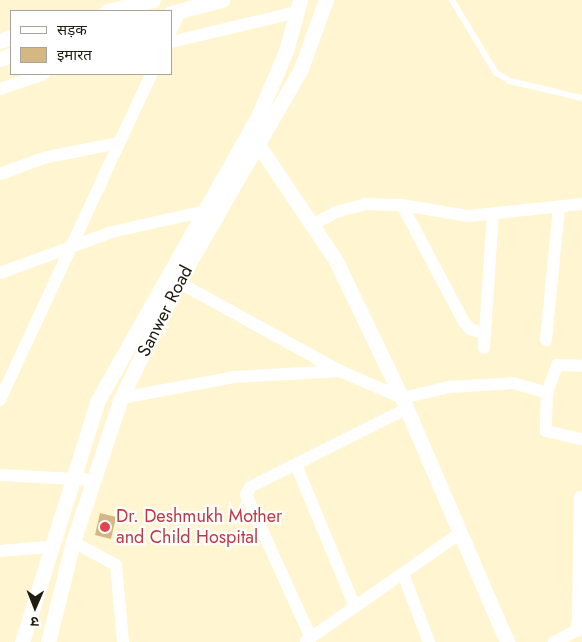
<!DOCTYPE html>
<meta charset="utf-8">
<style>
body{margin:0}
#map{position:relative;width:582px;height:642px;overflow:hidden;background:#fff5d1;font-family:Jost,"Noto Sans Devanagari",sans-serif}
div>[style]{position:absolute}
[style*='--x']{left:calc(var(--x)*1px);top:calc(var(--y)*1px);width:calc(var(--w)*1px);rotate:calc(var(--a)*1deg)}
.building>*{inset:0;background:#d5b784}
.service>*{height:6px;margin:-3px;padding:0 3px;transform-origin:3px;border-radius:3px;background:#fff}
.minor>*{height:12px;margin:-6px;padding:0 6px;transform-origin:6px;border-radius:6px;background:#fff}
.tertiary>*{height:15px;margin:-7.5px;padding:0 7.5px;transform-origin:7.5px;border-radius:7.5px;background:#fff}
.dots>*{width:14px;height:14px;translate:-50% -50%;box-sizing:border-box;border:2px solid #fff;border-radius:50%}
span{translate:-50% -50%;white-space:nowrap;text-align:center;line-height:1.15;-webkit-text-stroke:4.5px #fff;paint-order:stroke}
.street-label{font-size:18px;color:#201c10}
.health-label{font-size:18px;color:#be3a42}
.left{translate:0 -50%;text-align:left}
.legend{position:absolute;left:10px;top:10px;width:162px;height:65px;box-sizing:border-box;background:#fff;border:1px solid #a6a49f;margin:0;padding:6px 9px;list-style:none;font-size:15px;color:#201c10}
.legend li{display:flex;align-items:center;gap:10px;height:25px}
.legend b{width:25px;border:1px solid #a6a49f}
.north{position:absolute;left:10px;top:582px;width:50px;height:50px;-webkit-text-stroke:4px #fff;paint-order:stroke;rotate:181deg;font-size:14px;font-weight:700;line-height:20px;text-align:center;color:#201c10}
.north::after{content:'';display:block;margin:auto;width:18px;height:22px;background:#201c10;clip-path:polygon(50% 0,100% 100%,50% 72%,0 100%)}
</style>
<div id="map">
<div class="building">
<i style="clip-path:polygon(100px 513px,116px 517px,111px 539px,95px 535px)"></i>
</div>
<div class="service">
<i style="--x:452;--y:0;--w:85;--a:58.9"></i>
<i style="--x:496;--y:73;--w:16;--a:30"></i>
<i style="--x:510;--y:81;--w:74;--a:13.3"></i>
</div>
<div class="minor">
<i style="--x:171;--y:31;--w:23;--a:-65"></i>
<i style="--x:171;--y:42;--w:130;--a:-13.4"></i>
<i style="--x:0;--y:89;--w:46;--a:-18.8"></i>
<i style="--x:0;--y:174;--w:50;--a:-19.9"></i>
<i style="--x:47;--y:157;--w:73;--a:-11"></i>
<i style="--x:402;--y:205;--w:132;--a:62.1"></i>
<i style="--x:464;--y:322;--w:9;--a:49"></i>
<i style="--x:470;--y:329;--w:16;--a:18"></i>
<i style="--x:314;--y:224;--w:25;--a:-29"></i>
<i style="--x:336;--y:212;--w:30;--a:-15"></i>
<i style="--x:365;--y:204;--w:37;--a:2"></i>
<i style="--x:402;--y:205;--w:67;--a:9.5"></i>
<i style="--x:468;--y:216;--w:115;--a:-6"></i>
<i style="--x:0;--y:273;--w:119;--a:-20.1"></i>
<i style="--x:112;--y:232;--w:91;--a:-12.7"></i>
<i style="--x:178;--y:282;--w:185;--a:28.8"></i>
<i style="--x:546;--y:340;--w:134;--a:-84.4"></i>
<i style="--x:484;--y:348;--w:134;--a:-86.2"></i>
<i style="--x:547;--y:393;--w:30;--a:-70"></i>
<i style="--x:557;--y:365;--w:25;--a:2"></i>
<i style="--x:121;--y:398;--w:115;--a:-10.5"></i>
<i style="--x:234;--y:377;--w:106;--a:-3.2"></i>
<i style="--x:340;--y:371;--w:68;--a:23.5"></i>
<i style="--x:402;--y:398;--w:48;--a:-13.2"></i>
<i style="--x:449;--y:387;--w:64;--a:-3.6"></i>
<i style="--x:513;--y:383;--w:35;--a:16"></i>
<i style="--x:547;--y:393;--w:38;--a:92"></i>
<i style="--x:546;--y:431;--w:37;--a:13"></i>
<i style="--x:0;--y:400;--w:359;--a:-65.1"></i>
<i style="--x:296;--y:465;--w:154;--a:67.4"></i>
<i style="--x:0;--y:475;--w:94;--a:3"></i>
<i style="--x:73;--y:542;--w:49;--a:28.1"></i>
<i style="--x:116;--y:565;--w:77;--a:84.8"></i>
<i style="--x:0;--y:551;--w:49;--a:-4.7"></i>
<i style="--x:403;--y:574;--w:73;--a:69.1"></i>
<i style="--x:311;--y:638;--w:157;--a:-114.4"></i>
<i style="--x:246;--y:495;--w:9;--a:-63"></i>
<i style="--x:250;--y:487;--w:174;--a:-26.6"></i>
<i style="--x:306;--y:641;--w:187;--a:-35"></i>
<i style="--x:554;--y:642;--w:25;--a:-27"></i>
<i style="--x:576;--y:631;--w:10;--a:-79"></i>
<i style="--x:578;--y:621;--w:124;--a:-89.1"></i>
</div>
<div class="tertiary">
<i style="--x:107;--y:11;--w:47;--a:-13.4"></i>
<i style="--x:171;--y:13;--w:53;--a:-14.3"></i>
<i style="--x:0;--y:41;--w:12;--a:-20"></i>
<i style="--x:0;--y:59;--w:12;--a:-20"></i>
<i style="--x:259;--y:146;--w:136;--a:56.1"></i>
<i style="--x:335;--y:259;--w:154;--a:64.3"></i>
<i style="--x:402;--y:398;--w:266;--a:66.7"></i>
<i style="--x:22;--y:642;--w:251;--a:-72.6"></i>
<i style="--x:97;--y:402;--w:330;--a:-60.6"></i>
<i style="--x:259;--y:114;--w:69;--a:-66.8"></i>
<i style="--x:286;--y:51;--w:53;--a:-74.6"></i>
<i style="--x:48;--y:642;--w:103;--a:-76"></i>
<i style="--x:73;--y:542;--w:152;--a:-71.6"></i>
<i style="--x:121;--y:398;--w:129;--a:-63.8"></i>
<i style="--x:178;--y:282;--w:244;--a:-60"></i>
<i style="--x:300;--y:71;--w:76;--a:-69.9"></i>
</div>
<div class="dots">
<i style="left:105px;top:527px;background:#e0444e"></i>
</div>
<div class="street-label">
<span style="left:165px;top:311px;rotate:-63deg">Sanwer Road</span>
</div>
<div class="health-label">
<span class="left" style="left:116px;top:527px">Dr. Deshmukh Mother<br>and Child Hospital</span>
</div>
<ul class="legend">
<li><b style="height:6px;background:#fff"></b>सड़क</li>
<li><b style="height:14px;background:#d5b784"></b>इमारत</li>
</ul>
<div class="north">उ</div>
</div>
